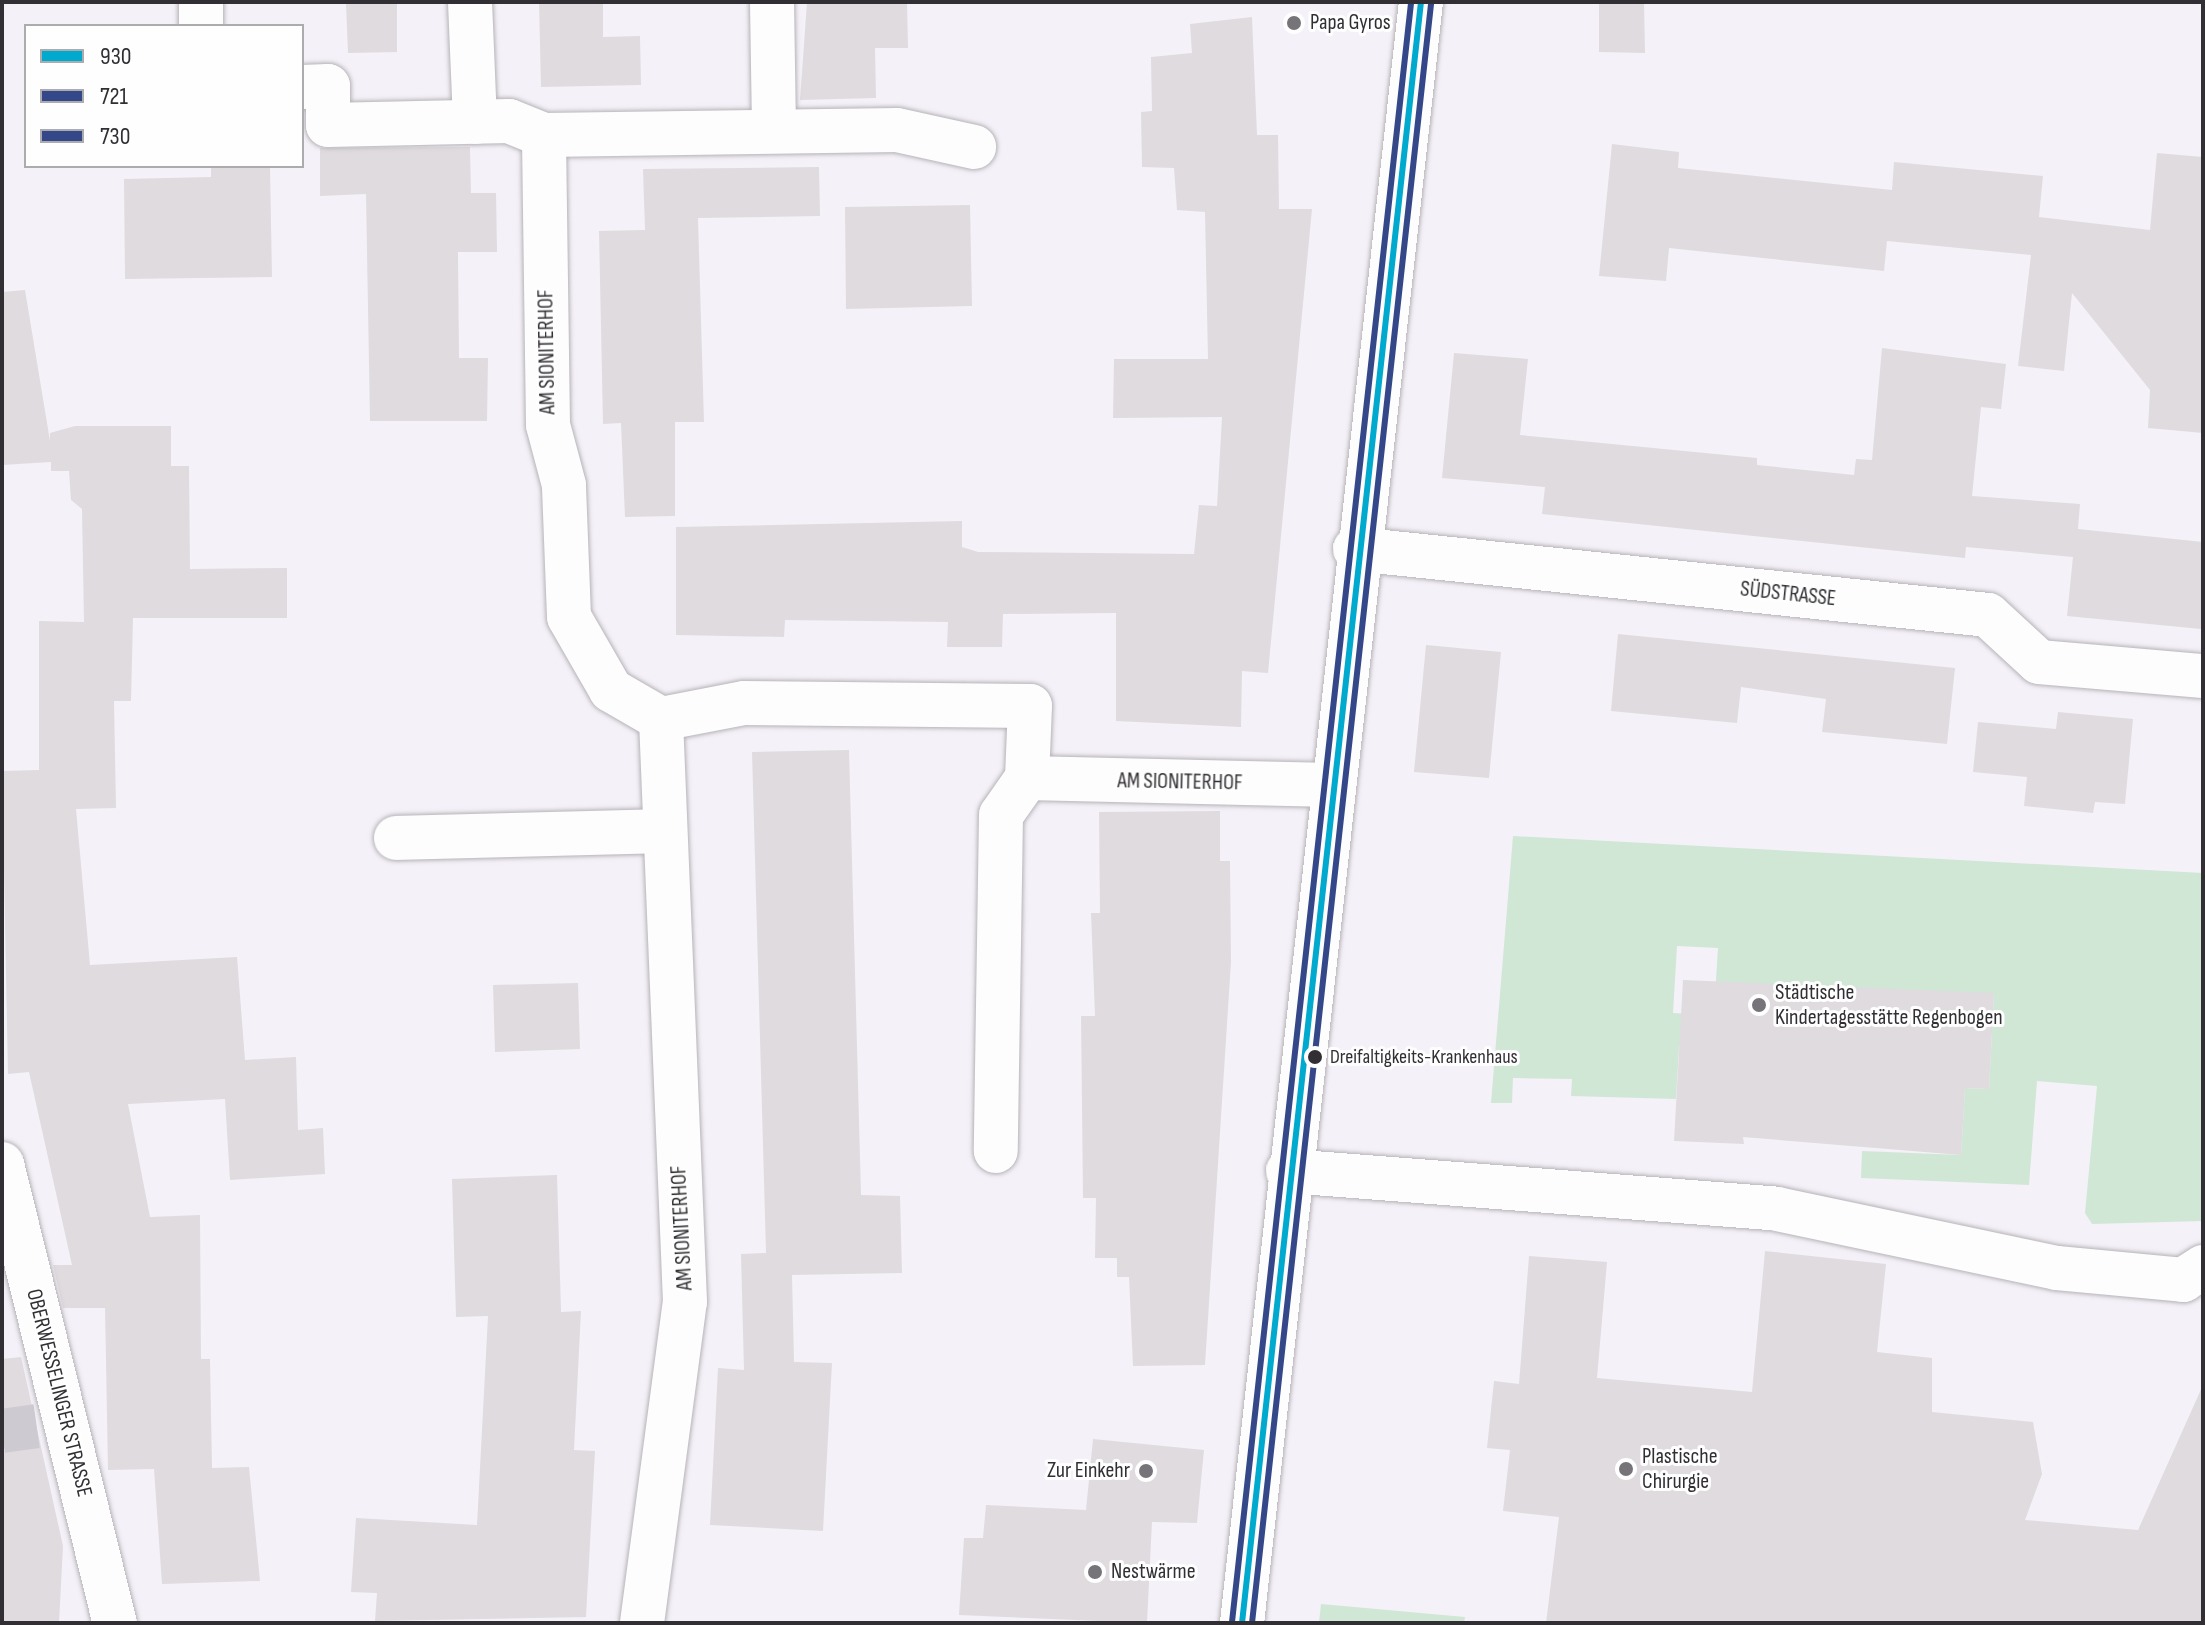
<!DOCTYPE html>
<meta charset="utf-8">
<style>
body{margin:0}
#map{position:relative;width:2205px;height:1625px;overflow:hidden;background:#f5f1f8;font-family:"Sofia Sans Condensed",sans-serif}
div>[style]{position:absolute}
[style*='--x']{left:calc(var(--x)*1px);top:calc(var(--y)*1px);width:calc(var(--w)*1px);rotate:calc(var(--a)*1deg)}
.green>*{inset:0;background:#d0e7d6}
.building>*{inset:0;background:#dfdbde}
.minor-tunnel>*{height:44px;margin-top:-22px;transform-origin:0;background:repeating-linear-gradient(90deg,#cecad1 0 44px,transparent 0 66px)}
.roads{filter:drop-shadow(0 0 2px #b6b3b8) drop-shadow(0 0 2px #b6b3b8)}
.minor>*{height:44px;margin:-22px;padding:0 22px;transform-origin:22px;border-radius:22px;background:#fefdfe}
.bus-1>*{height:6px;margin:-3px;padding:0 3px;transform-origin:3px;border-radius:3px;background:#00a9ce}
.bus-2>*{height:6px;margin:-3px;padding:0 3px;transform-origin:3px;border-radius:3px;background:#344889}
.bus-3>*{height:6px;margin:-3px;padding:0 3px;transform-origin:3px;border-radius:3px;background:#344889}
.dots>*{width:22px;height:22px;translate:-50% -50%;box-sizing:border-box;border:4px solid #fefefe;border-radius:50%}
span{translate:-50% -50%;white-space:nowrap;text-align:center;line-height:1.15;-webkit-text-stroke:6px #fefefe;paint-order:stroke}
.bus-label{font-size:20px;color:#322f34}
.left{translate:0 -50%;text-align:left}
.poi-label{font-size:22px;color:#322f34}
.right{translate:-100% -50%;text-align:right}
.street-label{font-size:22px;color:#322f34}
.frame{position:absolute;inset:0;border:4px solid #322f34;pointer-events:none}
.legend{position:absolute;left:24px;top:24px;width:280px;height:144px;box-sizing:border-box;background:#fefefe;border:2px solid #acabad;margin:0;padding:10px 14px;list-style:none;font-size:24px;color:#322f34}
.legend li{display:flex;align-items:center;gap:16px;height:40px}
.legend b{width:40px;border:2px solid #acabad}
</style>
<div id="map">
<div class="green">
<i style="clip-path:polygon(1513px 836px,2203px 873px,2203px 1221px,2092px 1224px,2085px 1213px,2097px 1086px,2037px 1081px,2029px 1185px,1861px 1178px,1862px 1151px,1961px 1155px,1965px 1088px,1989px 1089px,1994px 993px,1715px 996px,1718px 948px,1677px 946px,1673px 1013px,1712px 1015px,1709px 1048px,1679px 1047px,1676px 1099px,1571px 1096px,1572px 1079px,1513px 1078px,1512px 1103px,1491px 1103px)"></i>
<i style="clip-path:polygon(1321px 1604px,1465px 1617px,1464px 1623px,1319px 1623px)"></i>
</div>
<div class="building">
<i style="clip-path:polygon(539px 2px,603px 2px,603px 37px,640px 36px,641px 85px,541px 87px)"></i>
<i style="clip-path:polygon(807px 2px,907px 2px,908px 48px,875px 48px,876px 98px,800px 100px)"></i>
<i style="clip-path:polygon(1599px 2px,1644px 2px,1645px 53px,1599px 52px)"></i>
<i style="clip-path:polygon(397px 3px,397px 52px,348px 53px,346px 4px)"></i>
<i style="clip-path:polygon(1252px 17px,1257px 135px,1278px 135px,1279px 209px,1312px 209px,1268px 673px,1242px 671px,1241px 727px,1116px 721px,1116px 613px,1003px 614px,1002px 647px,947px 647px,948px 622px,785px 620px,784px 637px,676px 635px,676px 527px,962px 521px,962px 547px,978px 552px,1194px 554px,1199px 505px,1217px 506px,1222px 417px,1113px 418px,1114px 359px,1208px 359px,1205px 212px,1177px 210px,1174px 168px,1142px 167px,1141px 112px,1152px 111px,1151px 57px,1192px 53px,1190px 24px)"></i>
<i style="clip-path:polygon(1612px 144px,1679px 152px,1678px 168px,1892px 190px,1894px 162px,2043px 176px,2039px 217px,2150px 230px,2157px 153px,2203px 157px,2203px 433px,2148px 428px,2150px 390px,2072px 293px,2064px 371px,2018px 366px,2031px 255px,1887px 241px,1884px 271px,1669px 248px,1666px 281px,1599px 276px)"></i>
<i style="clip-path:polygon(470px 147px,471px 193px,496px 193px,497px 252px,458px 252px,459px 358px,488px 358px,487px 421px,370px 421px,366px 194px,320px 196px,320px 148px)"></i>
<i style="clip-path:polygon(211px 166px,270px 166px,272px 277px,125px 279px,124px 179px,211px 177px)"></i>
<i style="clip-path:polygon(819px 167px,820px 216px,698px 218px,704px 422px,675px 422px,675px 516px,625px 517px,621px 423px,603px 424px,599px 231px,645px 230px,643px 169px)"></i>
<i style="clip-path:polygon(970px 205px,972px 306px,846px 309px,845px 207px)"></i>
<i style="clip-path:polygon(25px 290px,50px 441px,50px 433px,75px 426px,171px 426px,171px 466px,189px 466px,190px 569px,287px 568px,287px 618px,133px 618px,131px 701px,114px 701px,116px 808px,76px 809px,90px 965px,237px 957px,245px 1060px,296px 1057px,298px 1130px,323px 1128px,325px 1174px,230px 1180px,225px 1099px,128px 1104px,150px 1217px,200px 1215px,201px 1359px,210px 1359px,212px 1468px,249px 1467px,260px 1581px,162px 1584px,154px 1469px,108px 1470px,105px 1308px,63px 1308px,53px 1265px,72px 1265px,29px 1072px,8px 1074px,2px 771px,39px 770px,39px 621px,84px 622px,82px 509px,71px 500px,69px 471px,51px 471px,51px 462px,2px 465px,2px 292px)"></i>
<i style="clip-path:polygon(1882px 348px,2006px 364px,2001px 409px,1981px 407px,1972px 496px,2080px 504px,2078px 529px,2203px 542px,2201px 629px,2067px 616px,2073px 557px,1966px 547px,1965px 558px,1542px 514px,1545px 487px,1442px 478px,1454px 353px,1528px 359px,1520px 435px,1757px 458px,1757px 465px,1854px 475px,1856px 459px,1872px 460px)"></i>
<i style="clip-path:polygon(1618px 634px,1955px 668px,1947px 744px,1822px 732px,1826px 699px,1741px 687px,1737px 723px,1611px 711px)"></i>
<i style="clip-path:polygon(1426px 645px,1501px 652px,1489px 778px,1414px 772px)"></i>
<i style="clip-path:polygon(2058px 712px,2133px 719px,2125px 804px,2095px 802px,2093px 813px,2024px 806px,2027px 777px,1973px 772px,1978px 722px,2056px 729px)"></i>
<i style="clip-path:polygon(849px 750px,861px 1195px,900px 1196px,902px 1273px,792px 1275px,794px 1362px,832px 1363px,823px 1531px,710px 1525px,718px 1368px,744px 1370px,741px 1254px,766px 1253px,752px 752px)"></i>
<i style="clip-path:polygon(1220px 811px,1220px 861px,1230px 861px,1231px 962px,1205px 1365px,1133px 1366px,1129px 1277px,1117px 1277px,1117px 1258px,1095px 1258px,1096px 1198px,1083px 1198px,1081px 1016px,1095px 1016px,1091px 913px,1100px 913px,1099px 812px)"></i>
<i style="clip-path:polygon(1683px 980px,1994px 993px,1989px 1089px,1965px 1088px,1961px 1155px,1743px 1137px,1744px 1144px,1674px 1141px)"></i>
<i style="clip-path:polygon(578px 983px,580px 1049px,495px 1052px,493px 985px)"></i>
<i style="clip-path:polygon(557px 1175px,561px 1312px,581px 1311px,574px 1450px,595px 1451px,586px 1617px,375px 1621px,377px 1593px,351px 1592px,356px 1518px,477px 1525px,488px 1316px,456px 1317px,452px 1179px)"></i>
<i style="clip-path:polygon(1765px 1251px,1886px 1264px,1877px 1352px,1932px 1358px,1932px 1412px,2033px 1422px,2042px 1474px,2025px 1520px,2138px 1530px,2203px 1385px,2203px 1623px,1546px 1623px,1559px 1517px,1503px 1511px,1510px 1450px,1487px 1448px,1494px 1381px,1519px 1384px,1529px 1256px,1607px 1262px,1597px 1378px,1752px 1392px)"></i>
<i style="clip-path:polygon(21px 1357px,63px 1546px,59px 1623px,2px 1623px,2px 1359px)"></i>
<i style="clip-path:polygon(1093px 1439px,1204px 1450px,1197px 1523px,1152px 1522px,1147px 1623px,959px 1615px,964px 1538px,983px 1538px,986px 1505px,1086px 1510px)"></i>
</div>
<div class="minor-tunnel">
<i style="--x:2;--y:1431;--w:35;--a:-8"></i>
</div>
<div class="roads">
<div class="minor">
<i style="--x:201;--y:2;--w:24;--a:90"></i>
<i style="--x:470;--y:2;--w:120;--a:87.6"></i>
<i style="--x:772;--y:2;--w:126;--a:89.1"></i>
<i style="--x:302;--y:87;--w:26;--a:-2"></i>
<i style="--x:328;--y:86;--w:39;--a:90"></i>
<i style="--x:328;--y:125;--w:181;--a:-1.3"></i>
<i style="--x:509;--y:121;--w:38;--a:22"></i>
<i style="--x:1355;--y:549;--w:636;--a:5.95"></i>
<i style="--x:1988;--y:615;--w:69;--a:42.7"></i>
<i style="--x:2039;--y:662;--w:165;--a:4.9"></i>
<i style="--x:661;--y:719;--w:85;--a:-10.9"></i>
<i style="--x:744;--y:703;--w:286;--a:0.6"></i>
<i style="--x:1030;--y:706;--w:72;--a:92.4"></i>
<i style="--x:1027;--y:778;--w:45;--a:125.1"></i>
<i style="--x:1001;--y:815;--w:336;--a:90.9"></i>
<i style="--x:1027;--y:778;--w:305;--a:1.3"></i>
<i style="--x:396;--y:838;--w:269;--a:-1.5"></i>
<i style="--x:2;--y:1164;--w:473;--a:76.2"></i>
<i style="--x:1288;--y:1171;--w:490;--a:4.4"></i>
<i style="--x:1777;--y:1209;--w:286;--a:11.9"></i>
<i style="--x:2057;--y:1268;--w:127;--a:5.4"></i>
<i style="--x:2183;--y:1280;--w:24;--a:-33"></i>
<i style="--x:642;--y:1623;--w:324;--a:-82.4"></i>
<i style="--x:685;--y:1302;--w:583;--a:-92.36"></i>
<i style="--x:661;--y:719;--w:58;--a:-149.9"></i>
<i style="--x:611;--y:690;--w:84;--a:-119.9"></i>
<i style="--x:569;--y:617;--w:132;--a:-92.2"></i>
<i style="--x:564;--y:485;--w:62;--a:-104.9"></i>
<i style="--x:548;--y:425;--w:290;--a:-90.8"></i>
<i style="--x:544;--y:135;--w:353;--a:-0.8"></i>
<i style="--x:897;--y:130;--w:79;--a:12.4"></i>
<i style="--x:1242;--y:1623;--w:1631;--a:-83.7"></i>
</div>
</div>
<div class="bus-1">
<i style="--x:1242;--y:1623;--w:1631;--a:-83.7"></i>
</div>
<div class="bus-2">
<i style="--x:1252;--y:1623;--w:1630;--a:-83.69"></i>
</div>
<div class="bus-3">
<i style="--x:1232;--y:1622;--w:1630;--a:-83.69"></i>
</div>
<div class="dots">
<i style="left:1294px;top:23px;background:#767379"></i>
<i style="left:1759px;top:1005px;background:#767379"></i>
<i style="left:1315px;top:1057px;background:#322f34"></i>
<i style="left:1626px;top:1469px;background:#767379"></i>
<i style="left:1146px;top:1471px;background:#767379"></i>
<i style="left:1095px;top:1572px;background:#767379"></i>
</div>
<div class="bus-label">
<span class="left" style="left:1330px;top:1057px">Dreifaltigkeits-Krankenhaus</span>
</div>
<div class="poi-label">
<span class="left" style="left:1310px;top:23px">Papa Gyros</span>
<span class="left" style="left:1775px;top:1005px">Städtische<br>Kindertagesstätte Regenbogen</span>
<span class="left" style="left:1642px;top:1469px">Plastische<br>Chirurgie</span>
<span class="right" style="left:1130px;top:1471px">Zur Einkehr</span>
<span class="left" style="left:1111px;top:1572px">Nestwärme</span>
</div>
<div class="street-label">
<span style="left:547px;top:352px;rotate:-91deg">AM SIONITERHOF</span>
<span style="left:1788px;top:594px;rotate:6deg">SÜDSTRASSE</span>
<span style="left:1180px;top:782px;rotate:1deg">AM SIONITERHOF</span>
<span style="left:682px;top:1228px;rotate:-93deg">AM SIONITERHOF</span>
<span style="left:59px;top:1393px;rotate:76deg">OBERWESSELINGER STRASSE</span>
</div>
<div class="frame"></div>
<ul class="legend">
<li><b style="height:10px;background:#00a9ce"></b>930</li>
<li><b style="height:10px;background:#344889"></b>721</li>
<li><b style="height:10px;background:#344889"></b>730</li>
</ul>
</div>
